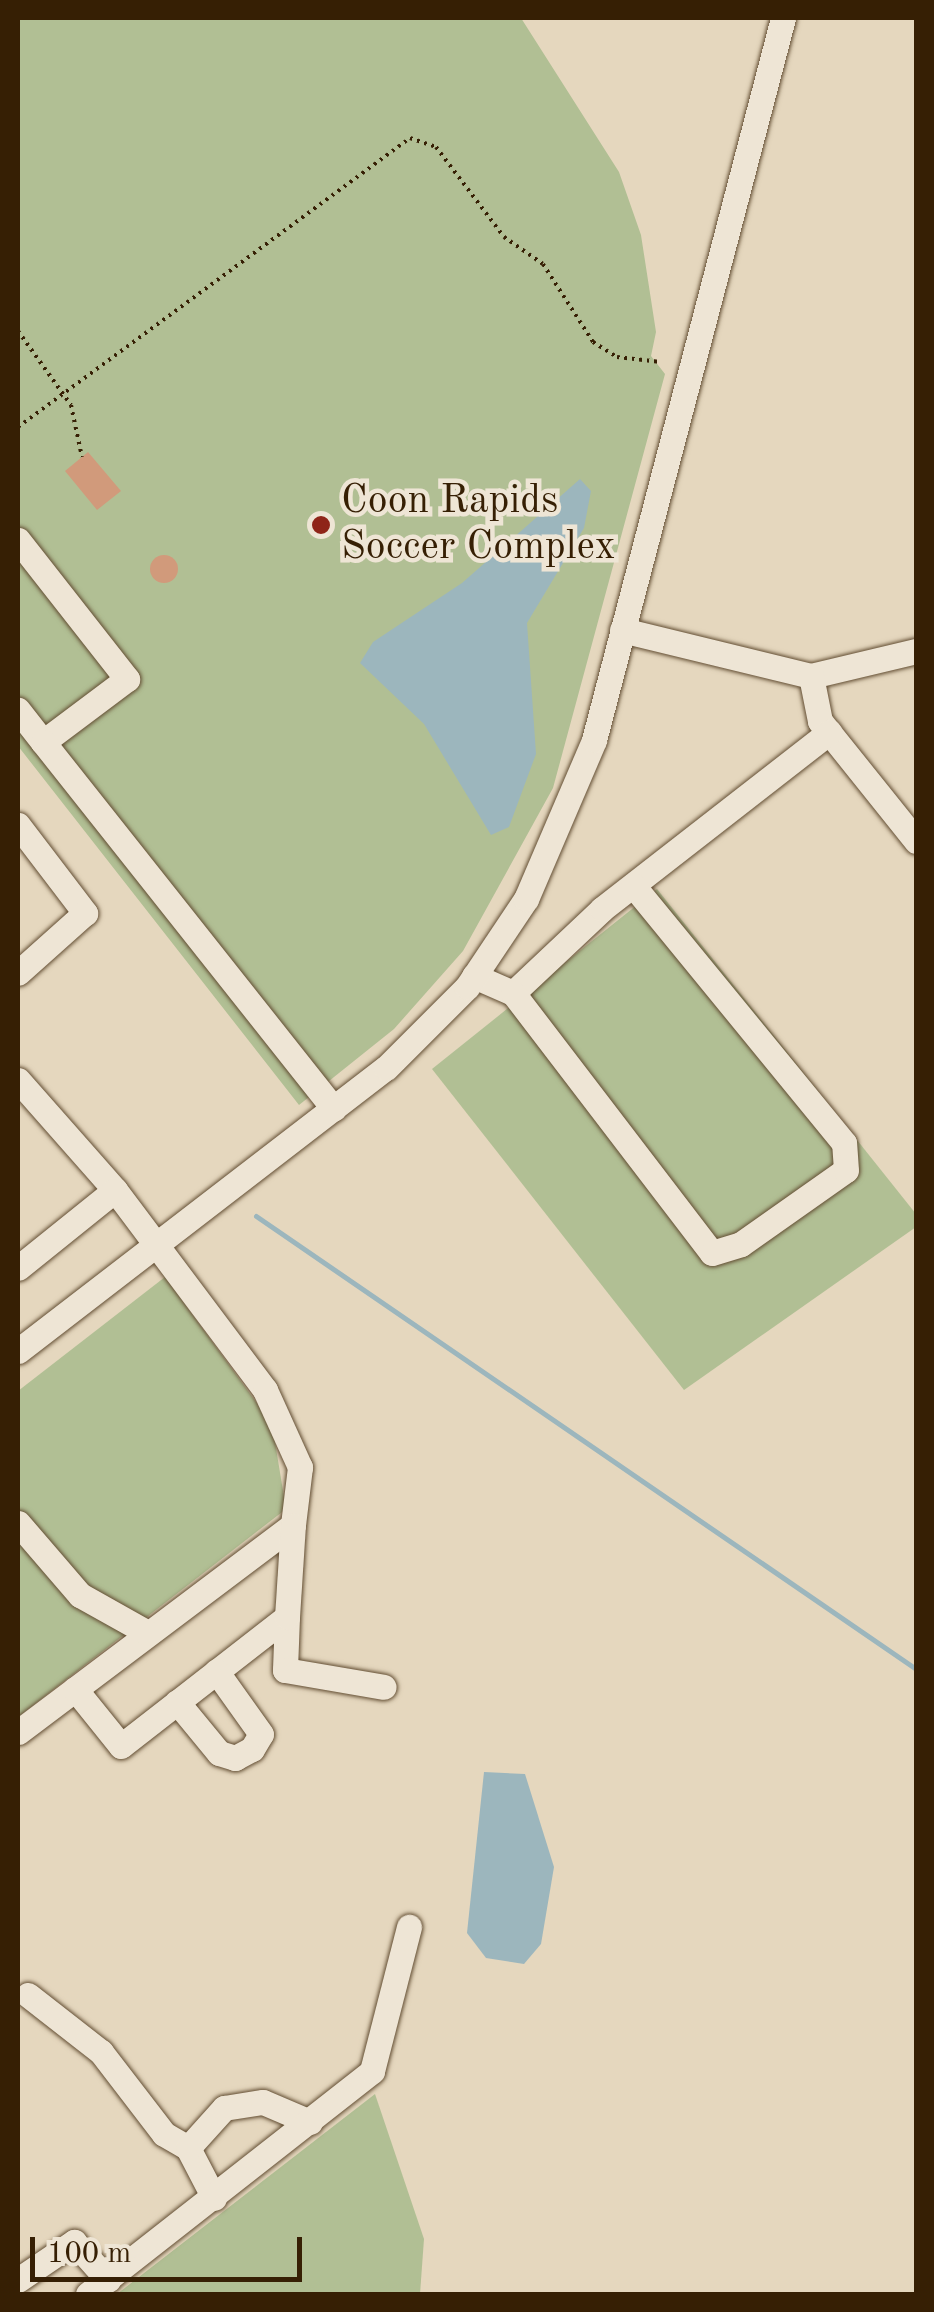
<!DOCTYPE html>
<style>
body{margin:0}
#map{position:relative;width:934px;height:2312px;overflow:hidden;background:#e5d7be;font-family:"Old Standard TT",serif}
div>[style]{position:absolute}
[style*='--x']{left:calc(var(--x)*1px);top:calc(var(--y)*1px);width:calc(var(--w)*1px);rotate:calc(var(--a)*1deg)}
.green>*{inset:0;background:#b1bf94}
.water>*{inset:0;background:#9cb6bd}
.stream>*{height:5px;margin:-2.5px;padding:0 2.5px;transform-origin:2.5px;border-radius:2.5px;background:#9cb6bd}
.building>*{inset:0;background:#d19a7b}
.round{border-radius:50%}
.path>*{height:4px;margin-top:-2px;transform-origin:0;background:repeating-linear-gradient(90deg,#361f04 0 2.5px,transparent 0 7.5px)}
.roads{filter:drop-shadow(0 0 2px #624d32) drop-shadow(0 0 2px #624d32)}
.minor>*{height:25px;margin:-12.5px;padding:0 12.5px;transform-origin:12.5px;border-radius:12.5px;background:#eee5d5}
.dots>*{width:28px;height:28px;translate:-50% -50%;box-sizing:border-box;border:5px solid #eee5d5;border-radius:50%}
span{translate:-50% -50%;white-space:nowrap;text-align:center;line-height:1.15;-webkit-text-stroke:9px #eee5d5;paint-order:stroke}
.poi-label{font-size:40px;color:#361f04}
.left{translate:0 -50%;text-align:left}
.frame{position:absolute;inset:0;border:20px solid #361f04;pointer-events:none}
.scale{position:absolute;left:30px;top:2237px;width:272px;height:45px;box-sizing:border-box;border:5px solid #361f04;border-top:0;padding-left:12px;font-size:30px;line-height:35px;white-space:nowrap;color:#361f04;-webkit-text-stroke:8px #eee5d5;paint-order:stroke}
</style>
<div id="map">
<div class="green">
<i style="clip-path:polygon(18px 18px,521px 18px,619px 172px,641px 235px,656px 332px,651px 356px,665px 374px,553px 788px,463px 951px,394px 1029px,299px 1105px,18px 746px)"></i>
<i style="clip-path:polygon(657px 889px,916px 1214px,916px 1227px,684px 1390px,432px 1069px)"></i>
<i style="clip-path:polygon(165px 1277px,272px 1424px,286px 1509px,18px 1717px,18px 1391px)"></i>
<i style="clip-path:polygon(375px 2094px,424px 2239px,420px 2294px,117px 2294px)"></i>
</div>
<div class="water">
<i style="clip-path:polygon(580px 479px,591px 491px,584px 528px,527px 623px,536px 754px,509px 827px,491px 835px,424px 724px,360px 663px,373px 642px,462px 583px)"></i>
<i style="clip-path:polygon(484px 1772px,525px 1774px,554px 1867px,541px 1944px,524px 1964px,486px 1958px,467px 1933px)"></i>
</div>
<div class="stream">
<i style="--x:256;--y:1216;--w:801;--a:34.46"></i>
</div>
<div class="building">
<i style="clip-path:polygon(88px 452px,121px 491px,97px 510px,65px 471px)"></i>
<i class="round" style="left:150px;top:555px;width:28px;height:28px"></i>
</div>
<div class="path">
<i style="--x:18;--y:331;--w:91;--a:54.4"></i>
<i style="--x:71;--y:405;--w:53;--a:78.1"></i>
<i style="--x:18;--y:427;--w:487;--a:-36.4"></i>
<i style="--x:410;--y:138;--w:28;--a:19"></i>
<i style="--x:436;--y:147;--w:113;--a:52.9"></i>
<i style="--x:504;--y:237;--w:47;--a:34.7"></i>
<i style="--x:543;--y:264;--w:93;--a:57.3"></i>
<i style="--x:593;--y:342;--w:28;--a:32"></i>
<i style="--x:617;--y:357;--w:44;--a:6.5"></i>
</div>
<div class="roads">
<div class="minor">
<i style="--x:18;--y:540;--w:177;--a:51.9"></i>
<i style="--x:127;--y:679;--w:105;--a:143.1"></i>
<i style="--x:43;--y:742;--w:41;--a:-128"></i>
<i style="--x:622;--y:630;--w:195;--a:13.7"></i>
<i style="--x:811;--y:676;--w:108;--a:-13.4"></i>
<i style="--x:811;--y:676;--w:46;--a:78.7"></i>
<i style="--x:820;--y:721;--w:154;--a:51.3"></i>
<i style="--x:43;--y:742;--w:468;--a:51.6"></i>
<i style="--x:18;--y:825;--w:111;--a:52.7"></i>
<i style="--x:85;--y:913;--w:90;--a:138.2"></i>
<i style="--x:474;--y:976;--w:43;--a:23.6"></i>
<i style="--x:513;--y:993;--w:122;--a:-43.3"></i>
<i style="--x:602;--y:909;--w:288;--a:-37.9"></i>
<i style="--x:513;--y:993;--w:327;--a:52.6"></i>
<i style="--x:712;--y:1253;--w:30;--a:-17"></i>
<i style="--x:741;--y:1244;--w:128;--a:-35.2"></i>
<i style="--x:846;--y:1170;--w:27;--a:-94"></i>
<i style="--x:844;--y:1143;--w:333;--a:-129.3"></i>
<i style="--x:18;--y:1080;--w:147;--a:48.6"></i>
<i style="--x:115;--y:1190;--w:250;--a:53.1"></i>
<i style="--x:265;--y:1390;--w:85;--a:65.6"></i>
<i style="--x:300;--y:1467;--w:58;--a:96.9"></i>
<i style="--x:293;--y:1525;--w:344;--a:143"></i>
<i style="--x:18;--y:1268;--w:124;--a:-38.8"></i>
<i style="--x:18;--y:1351;--w:464;--a:-37.6"></i>
<i style="--x:386;--y:1068;--w:115;--a:-45"></i>
<i style="--x:467;--y:987;--w:106;--a:-56.2"></i>
<i style="--x:526;--y:899;--w:173;--a:-66.8"></i>
<i style="--x:594;--y:740;--w:746;--a:-75.33"></i>
<i style="--x:18;--y:1523;--w:95;--a:49.3"></i>
<i style="--x:80;--y:1595;--w:78;--a:29.2"></i>
<i style="--x:287;--y:1617;--w:53;--a:92.2"></i>
<i style="--x:285;--y:1670;--w:100;--a:9.7"></i>
<i style="--x:75;--y:1689;--w:73;--a:51.1"></i>
<i style="--x:121;--y:1746;--w:210;--a:-37.9"></i>
<i style="--x:287;--y:1617;--w:92;--a:-86.3"></i>
<i style="--x:177;--y:1702;--w:66;--a:50.5"></i>
<i style="--x:219;--y:1753;--w:17;--a:17"></i>
<i style="--x:235;--y:1758;--w:19;--a:-28"></i>
<i style="--x:252;--y:1749;--w:17;--a:-59"></i>
<i style="--x:261;--y:1734;--w:77;--a:-125.5"></i>
<i style="--x:28;--y:1995;--w:93;--a:38"></i>
<i style="--x:101;--y:2052;--w:103;--a:52.5"></i>
<i style="--x:164;--y:2134;--w:28;--a:30"></i>
<i style="--x:214;--y:2198;--w:56;--a:-117.5"></i>
<i style="--x:188;--y:2148;--w:54;--a:-48"></i>
<i style="--x:224;--y:2108;--w:39;--a:-9"></i>
<i style="--x:263;--y:2102;--w:51;--a:23.1"></i>
<i style="--x:18;--y:2280;--w:68;--a:-34.2"></i>
<i style="--x:74;--y:2242;--w:51;--a:48.2"></i>
<i style="--x:88;--y:2294;--w:361;--a:-38.1"></i>
<i style="--x:372;--y:2071;--w:149;--a:-75.6"></i>
</div>
</div>
<div class="dots">
<i style="left:321px;top:525px;background:#8f2418"></i>
</div>
<div class="poi-label">
<span class="left" style="left:341px;top:525px">Coon Rapids<br>Soccer Complex</span>
</div>
<div class="frame"></div>
<div class="scale">100 m</div>
</div>
